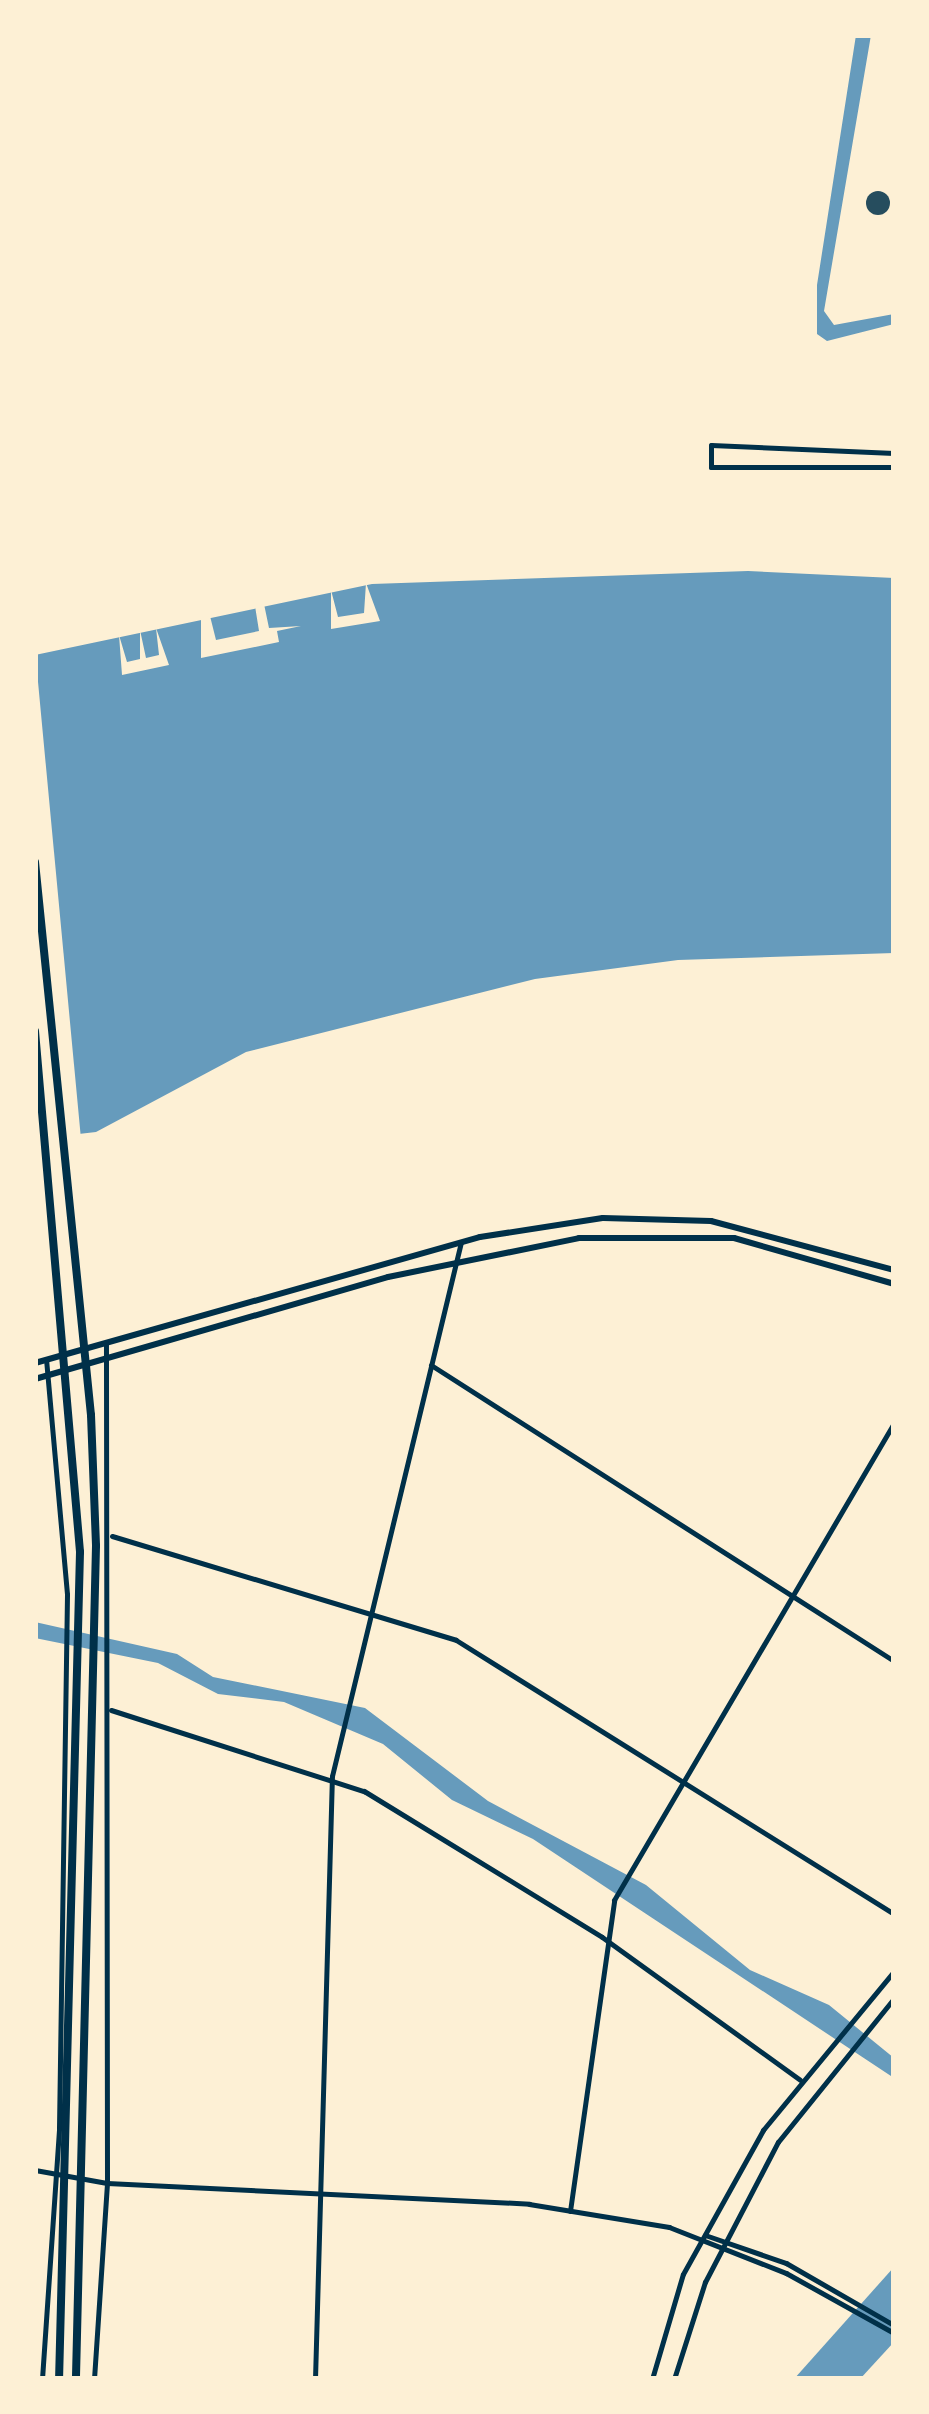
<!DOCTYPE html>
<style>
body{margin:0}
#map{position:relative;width:929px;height:2414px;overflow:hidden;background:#fdf0d5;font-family:"Exo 2",sans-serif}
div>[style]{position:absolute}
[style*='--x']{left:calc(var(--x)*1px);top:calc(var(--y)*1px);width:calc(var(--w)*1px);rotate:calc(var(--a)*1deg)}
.water>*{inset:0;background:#669bbc}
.pier>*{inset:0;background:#fdf0d5}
.building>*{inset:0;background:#264d5e}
.round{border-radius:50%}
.minor>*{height:5px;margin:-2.5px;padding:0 2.5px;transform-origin:2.5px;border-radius:2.5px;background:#003049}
.tertiary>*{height:5px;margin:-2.5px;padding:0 2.5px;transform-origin:2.5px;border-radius:2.5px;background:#003049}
.secondary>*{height:6px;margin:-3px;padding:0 3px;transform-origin:3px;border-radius:3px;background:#003049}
.primary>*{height:8px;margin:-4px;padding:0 4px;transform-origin:4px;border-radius:4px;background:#003049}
span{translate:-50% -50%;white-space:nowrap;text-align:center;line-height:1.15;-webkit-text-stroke:8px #fdf0d5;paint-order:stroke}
.frame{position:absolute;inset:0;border:38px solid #fdf0d5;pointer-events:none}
</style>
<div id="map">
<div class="water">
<i style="clip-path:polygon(856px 35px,871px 35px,824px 311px,834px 325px,894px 314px,894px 324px,827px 341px,817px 334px,817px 285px)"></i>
<i style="clip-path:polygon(748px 571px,894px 578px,894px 953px,678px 960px,535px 979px,246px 1052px,96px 1132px,35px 1139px,35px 655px,372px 584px)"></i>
<i style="clip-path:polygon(35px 1622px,177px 1654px,213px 1677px,365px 1708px,488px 1801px,646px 1885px,750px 1970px,829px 2005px,894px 2058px,894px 2078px,533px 1839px,452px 1800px,383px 1744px,284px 1702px,218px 1694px,158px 1663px,35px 1638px)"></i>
<i style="clip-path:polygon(894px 2267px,894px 2342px,860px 2379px,794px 2379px)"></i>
</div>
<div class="pier">
<i style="clip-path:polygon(366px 583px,380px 621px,331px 629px,331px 590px,338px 617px,364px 613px)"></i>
<i style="clip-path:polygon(264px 604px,269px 628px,301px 626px,277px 631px,279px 642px,201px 658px,201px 618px,210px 616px,216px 640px,259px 631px,255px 606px)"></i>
<i style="clip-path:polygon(156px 628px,169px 665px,122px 675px,119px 635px,127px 662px,140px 659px,140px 630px,146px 658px,159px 655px)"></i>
<i style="clip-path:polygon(35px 650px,81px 1139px,35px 1144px)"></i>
</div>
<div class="building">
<i class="round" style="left:866px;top:191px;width:24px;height:24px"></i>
</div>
<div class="minor">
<i style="--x:431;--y:1365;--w:550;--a:32.59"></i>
<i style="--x:112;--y:1536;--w:359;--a:16.8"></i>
<i style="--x:456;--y:1640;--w:517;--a:32.03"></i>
<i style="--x:111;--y:1710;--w:266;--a:17.8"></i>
<i style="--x:364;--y:1791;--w:279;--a:31.5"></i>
<i style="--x:602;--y:1937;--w:244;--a:35.8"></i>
<i style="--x:570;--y:2211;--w:314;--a:-81.9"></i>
<i style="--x:614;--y:1900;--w:553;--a:-59.59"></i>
</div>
<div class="tertiary">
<i style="--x:894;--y:453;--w:183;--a:-177.5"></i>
<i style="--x:711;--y:445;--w:22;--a:90"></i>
<i style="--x:711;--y:467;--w:183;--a:0"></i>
<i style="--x:35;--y:2170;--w:73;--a:10.2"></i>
<i style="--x:107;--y:2183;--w:423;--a:2.8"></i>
<i style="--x:529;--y:2204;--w:142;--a:9.3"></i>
<i style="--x:669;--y:2227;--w:126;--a:21.5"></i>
<i style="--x:786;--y:2273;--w:124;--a:29.1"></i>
<i style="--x:705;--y:2235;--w:86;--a:19.1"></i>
<i style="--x:786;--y:2263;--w:125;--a:29.9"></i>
<i style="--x:42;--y:2379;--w:252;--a:-86.1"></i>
<i style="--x:59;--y:2128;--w:534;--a:-89.14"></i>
<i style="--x:67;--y:1594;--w:235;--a:-95.1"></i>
<i style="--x:94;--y:2379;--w:196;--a:-86.2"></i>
<i style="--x:107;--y:2183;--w:840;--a:-90.07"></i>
<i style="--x:315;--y:2379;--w:603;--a:-88.39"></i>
<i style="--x:332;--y:1776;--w:549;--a:-76.42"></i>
<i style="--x:652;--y:2379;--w:109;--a:-73.6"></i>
<i style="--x:683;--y:2274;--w:165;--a:-60.9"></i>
<i style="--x:763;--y:2130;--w:206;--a:-50.5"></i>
<i style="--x:674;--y:2379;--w:102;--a:-72.3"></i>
<i style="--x:705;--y:2282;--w:158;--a:-62.5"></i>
<i style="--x:778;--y:2142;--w:185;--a:-51.1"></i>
</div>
<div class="secondary">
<i style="--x:35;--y:1363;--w:462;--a:-15.8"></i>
<i style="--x:480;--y:1237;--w:124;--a:-8.8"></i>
<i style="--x:603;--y:1218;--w:108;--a:1.6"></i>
<i style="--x:711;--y:1221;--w:189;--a:15"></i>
<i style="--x:35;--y:1379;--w:367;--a:-16.1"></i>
<i style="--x:388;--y:1277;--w:195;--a:-11.5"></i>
<i style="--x:579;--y:1238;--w:155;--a:0"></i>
<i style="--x:734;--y:1238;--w:166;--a:16"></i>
</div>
<div class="primary">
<i style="--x:35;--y:862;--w:556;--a:84.22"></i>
<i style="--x:91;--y:1415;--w:131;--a:87.8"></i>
<i style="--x:96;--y:1546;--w:833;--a:91.38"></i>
<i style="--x:35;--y:1031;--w:523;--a:85.06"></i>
<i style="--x:80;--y:1552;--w:827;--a:91.45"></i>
</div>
<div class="frame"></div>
</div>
